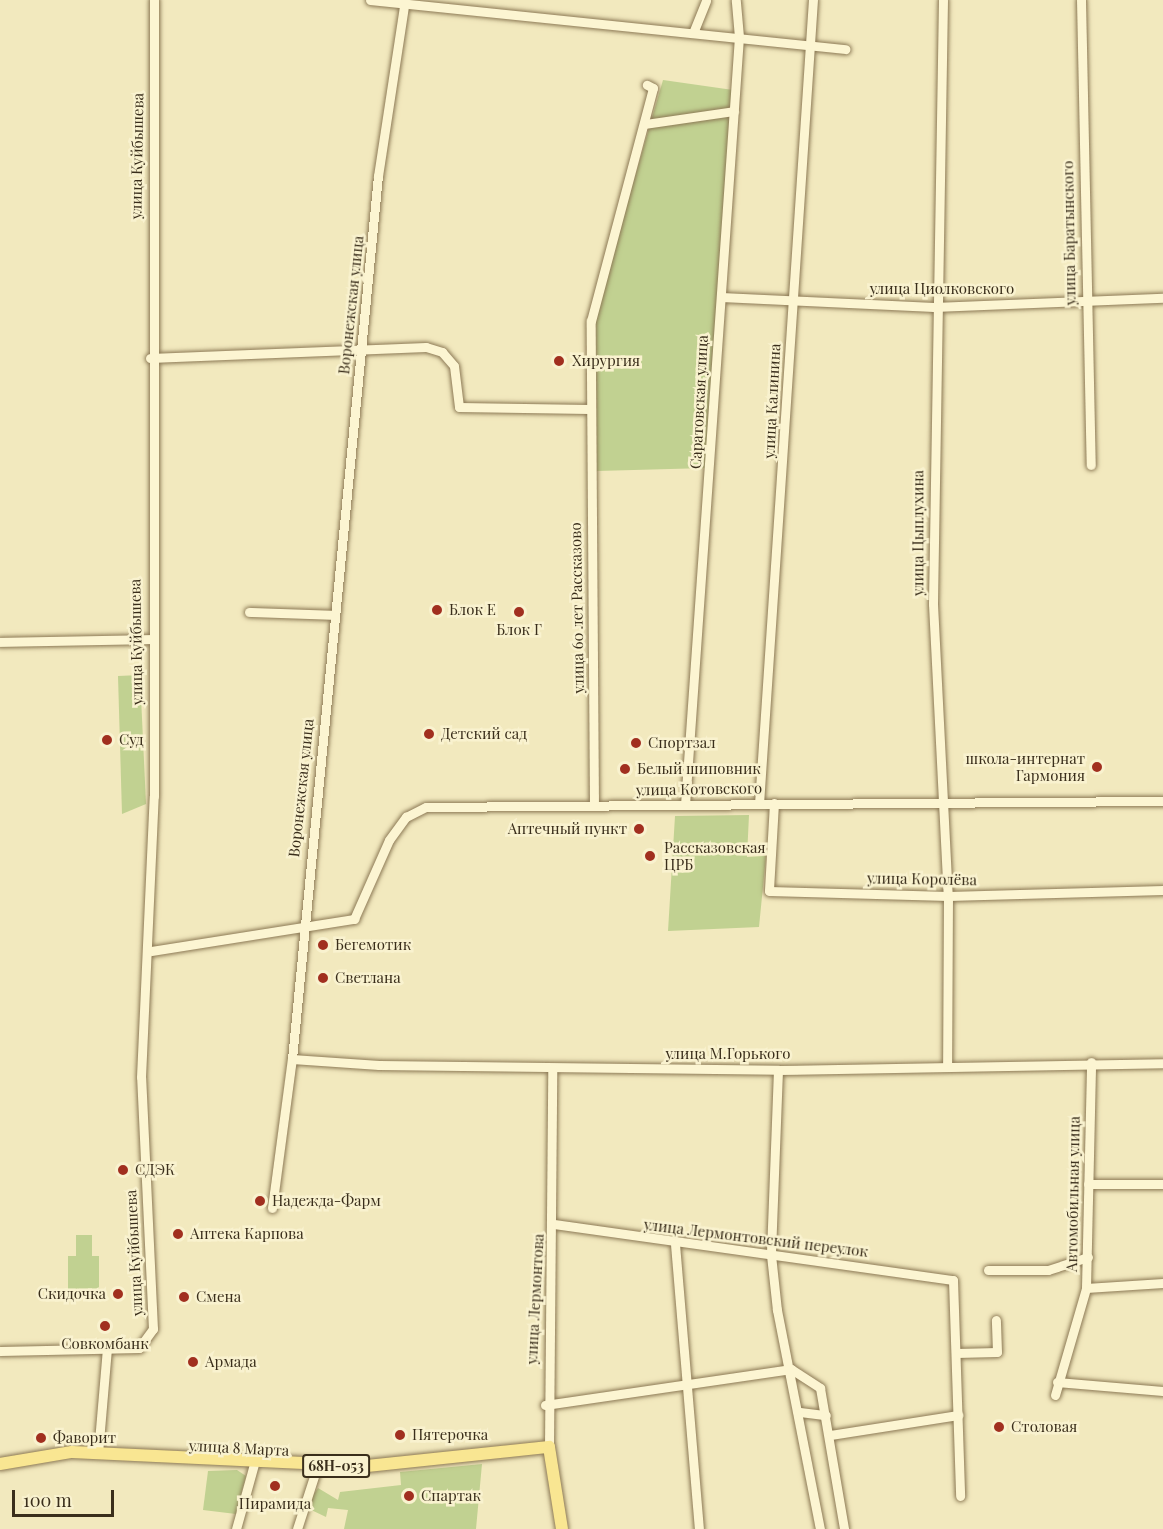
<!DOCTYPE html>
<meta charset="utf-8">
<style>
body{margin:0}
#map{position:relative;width:1163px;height:1529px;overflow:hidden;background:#f2e9be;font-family:"Playfair Display",serif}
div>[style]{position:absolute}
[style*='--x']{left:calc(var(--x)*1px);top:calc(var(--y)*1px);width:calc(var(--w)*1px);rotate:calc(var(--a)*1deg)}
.green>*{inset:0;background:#c1d191}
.roads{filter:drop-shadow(0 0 2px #8c7955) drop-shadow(0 0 2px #8c7955)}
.minor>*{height:9px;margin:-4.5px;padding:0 4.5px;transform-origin:4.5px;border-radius:4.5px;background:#fcf5d2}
.major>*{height:12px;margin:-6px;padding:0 6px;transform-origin:6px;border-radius:6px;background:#f9e692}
.dots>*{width:16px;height:16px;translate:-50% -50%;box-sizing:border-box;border:3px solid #f9f2cf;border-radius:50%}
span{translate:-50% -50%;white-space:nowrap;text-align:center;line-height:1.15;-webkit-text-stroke:5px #f9f2cf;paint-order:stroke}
.shield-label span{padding:2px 4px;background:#f9f2cf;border:2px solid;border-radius:4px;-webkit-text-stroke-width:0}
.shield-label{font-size:14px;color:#3a2e1b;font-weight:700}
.street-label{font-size:15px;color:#3a2e1b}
.poi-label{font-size:15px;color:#3a2e1b}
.left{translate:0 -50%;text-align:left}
.right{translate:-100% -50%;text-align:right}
.scale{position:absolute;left:12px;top:1490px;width:102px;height:27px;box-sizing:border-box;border:3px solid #3a2e1b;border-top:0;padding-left:8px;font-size:18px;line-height:21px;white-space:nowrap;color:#3a2e1b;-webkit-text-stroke:4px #f9f2cf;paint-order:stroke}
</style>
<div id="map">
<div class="green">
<i style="clip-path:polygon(663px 80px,733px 90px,707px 468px,597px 471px,596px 311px)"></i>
<i style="clip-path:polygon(140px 675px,146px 804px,122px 814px,118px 676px)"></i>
<i style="clip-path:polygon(749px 815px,747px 857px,766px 856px,759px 927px,668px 931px,675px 816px)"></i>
<i style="clip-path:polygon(76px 1235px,92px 1235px,92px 1256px,99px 1256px,99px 1297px,68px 1297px,68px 1256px,76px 1256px)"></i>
<i style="clip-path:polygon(482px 1464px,476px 1529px,344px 1529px,348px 1510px,328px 1508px,326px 1517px,305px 1507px,318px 1488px,338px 1500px,340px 1492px,401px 1485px,400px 1472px)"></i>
<i style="clip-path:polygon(237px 1470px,246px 1476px,236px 1514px,203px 1510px,208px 1471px)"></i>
</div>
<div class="roads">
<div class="minor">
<i style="--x:370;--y:0;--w:478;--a:5.9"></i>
<i style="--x:943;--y:0;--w:604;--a:90.95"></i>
<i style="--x:933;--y:604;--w:292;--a:87.1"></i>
<i style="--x:948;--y:896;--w:170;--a:90.3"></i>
<i style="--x:1081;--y:0;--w:465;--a:88.8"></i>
<i style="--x:693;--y:33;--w:35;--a:-68"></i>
<i style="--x:645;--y:124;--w:90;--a:-8.3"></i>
<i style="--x:721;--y:297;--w:213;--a:2.7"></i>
<i style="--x:934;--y:307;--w:229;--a:-2.3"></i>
<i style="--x:150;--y:358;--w:276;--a:-2.3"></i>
<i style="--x:426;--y:347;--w:17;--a:17"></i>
<i style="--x:442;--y:352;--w:18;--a:49"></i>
<i style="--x:454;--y:366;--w:41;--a:83"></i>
<i style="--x:459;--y:407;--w:130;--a:0.9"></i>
<i style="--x:249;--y:612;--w:84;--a:2"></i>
<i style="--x:0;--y:642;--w:150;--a:-1.1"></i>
<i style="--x:774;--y:803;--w:88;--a:93.3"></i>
<i style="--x:769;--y:891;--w:179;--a:1.6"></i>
<i style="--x:948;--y:896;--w:215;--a:-1.6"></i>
<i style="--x:759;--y:804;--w:806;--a:-86.16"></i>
<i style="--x:685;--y:805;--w:770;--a:-85.98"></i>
<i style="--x:739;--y:37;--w:37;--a:-95"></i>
<i style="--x:594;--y:806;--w:485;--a:-90.4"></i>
<i style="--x:591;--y:321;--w:241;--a:-75.1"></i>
<i style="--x:653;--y:88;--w:7;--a:-153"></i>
<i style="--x:151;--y:951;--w:206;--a:-9"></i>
<i style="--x:354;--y:919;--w:86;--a:-66.1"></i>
<i style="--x:389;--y:840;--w:29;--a:-54"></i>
<i style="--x:406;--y:817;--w:22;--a:-27"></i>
<i style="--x:426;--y:807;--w:737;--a:-0.47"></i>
<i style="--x:292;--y:1059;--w:87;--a:3.9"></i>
<i style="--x:379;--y:1065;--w:399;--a:0.7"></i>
<i style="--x:778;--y:1070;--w:385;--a:-1"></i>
<i style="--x:778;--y:1070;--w:185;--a:92.2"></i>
<i style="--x:771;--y:1255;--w:55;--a:83.8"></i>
<i style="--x:777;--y:1310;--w:223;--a:78.9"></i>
<i style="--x:1088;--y:1184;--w:75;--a:0"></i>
<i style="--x:272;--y:1208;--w:150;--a:-82.4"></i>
<i style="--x:292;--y:1059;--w:887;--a:-84.44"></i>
<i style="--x:378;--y:176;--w:178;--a:-81.3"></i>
<i style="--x:554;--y:1224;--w:403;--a:8"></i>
<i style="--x:953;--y:1280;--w:216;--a:88.1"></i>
<i style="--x:675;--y:1244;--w:286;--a:85.2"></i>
<i style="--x:988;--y:1270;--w:60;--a:0"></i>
<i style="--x:1048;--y:1270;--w:42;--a:-18"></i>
<i style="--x:1086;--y:1288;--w:77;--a:-3.7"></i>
<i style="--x:0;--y:1351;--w:139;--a:-1.2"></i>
<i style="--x:139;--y:1348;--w:24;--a:-54"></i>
<i style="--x:153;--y:1329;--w:252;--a:-92.7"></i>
<i style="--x:141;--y:1077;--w:281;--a:-87.4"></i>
<i style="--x:154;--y:796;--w:796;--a:-90"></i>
<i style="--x:956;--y:1353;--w:41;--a:-1.4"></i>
<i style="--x:997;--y:1352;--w:32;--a:-92"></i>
<i style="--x:1057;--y:1382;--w:106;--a:4.9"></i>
<i style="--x:1055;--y:1395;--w:111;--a:-73.8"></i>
<i style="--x:1086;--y:1288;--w:226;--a:-88.7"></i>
<i style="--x:545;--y:1405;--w:249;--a:-8.3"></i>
<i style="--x:791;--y:1369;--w:35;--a:33"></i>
<i style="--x:820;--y:1388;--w:143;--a:80.3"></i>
<i style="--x:800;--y:1412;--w:26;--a:7"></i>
<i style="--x:830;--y:1435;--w:130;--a:-8.9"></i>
<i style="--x:549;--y:1447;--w:378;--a:-89.5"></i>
<i style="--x:98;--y:1453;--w:104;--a:-85.1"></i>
<i style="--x:236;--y:1529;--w:67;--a:-74.5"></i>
<i style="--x:297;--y:1529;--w:65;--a:-72.1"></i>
</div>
<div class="major">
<i style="--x:0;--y:1464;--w:73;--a:-9.5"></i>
<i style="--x:72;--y:1452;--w:295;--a:2.7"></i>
<i style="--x:367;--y:1466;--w:183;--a:-6"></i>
<i style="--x:549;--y:1447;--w:83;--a:81"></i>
</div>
</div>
<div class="dots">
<i style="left:559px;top:361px;background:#a12f1f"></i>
<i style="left:437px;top:610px;background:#a12f1f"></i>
<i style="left:519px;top:612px;background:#a12f1f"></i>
<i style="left:429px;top:734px;background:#a12f1f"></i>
<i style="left:107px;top:740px;background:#a12f1f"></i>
<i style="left:636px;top:743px;background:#a12f1f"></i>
<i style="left:1097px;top:767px;background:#a12f1f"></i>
<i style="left:625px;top:769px;background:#a12f1f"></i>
<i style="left:639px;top:829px;background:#a12f1f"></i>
<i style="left:650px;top:856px;background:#a12f1f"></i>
<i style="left:323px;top:945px;background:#a12f1f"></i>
<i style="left:323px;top:978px;background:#a12f1f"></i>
<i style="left:123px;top:1170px;background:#a12f1f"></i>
<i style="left:260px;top:1201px;background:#a12f1f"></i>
<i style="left:178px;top:1234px;background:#a12f1f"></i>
<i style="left:118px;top:1294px;background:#a12f1f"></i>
<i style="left:184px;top:1297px;background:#a12f1f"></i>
<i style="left:105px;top:1326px;background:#a12f1f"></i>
<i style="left:193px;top:1362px;background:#a12f1f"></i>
<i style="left:999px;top:1427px;background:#a12f1f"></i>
<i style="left:400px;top:1435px;background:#a12f1f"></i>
<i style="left:41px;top:1438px;background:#a12f1f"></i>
<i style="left:275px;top:1486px;background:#a12f1f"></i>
<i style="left:409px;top:1496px;background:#a12f1f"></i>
</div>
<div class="shield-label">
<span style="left:336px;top:1466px">68Н-053</span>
</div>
<div class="street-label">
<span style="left:137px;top:156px;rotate:-89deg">улица Куйбышева</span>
<span style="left:1069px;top:233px;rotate:-91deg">улица Баратынского</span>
<span style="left:942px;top:289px">улица Циолковского</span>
<span style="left:351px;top:305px;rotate:-84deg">Воронежская улица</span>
<span style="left:772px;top:401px;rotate:-87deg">улица Калинина</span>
<span style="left:699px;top:402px;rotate:-87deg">Саратовская улица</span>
<span style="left:918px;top:533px;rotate:-90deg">улица Цыплухина</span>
<span style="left:577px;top:608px;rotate:-91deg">улица 60 лет Рассказово</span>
<span style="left:136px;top:642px;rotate:-91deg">улица Куйбышева</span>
<span style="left:301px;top:788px;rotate:-84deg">Воронежская улица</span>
<span style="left:699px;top:789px;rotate:-1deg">улица Котовского</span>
<span style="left:922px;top:879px;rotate:1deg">улица Королёва</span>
<span style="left:728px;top:1054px">улица М.Горького</span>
<span style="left:1073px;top:1194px;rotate:-89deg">Автомобильная улица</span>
<span style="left:756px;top:1238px;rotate:7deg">улица Лермонтовский переулок</span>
<span style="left:134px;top:1253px;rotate:-93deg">улица Куйбышева</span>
<span style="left:535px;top:1299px;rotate:-87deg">улица Лермонтова</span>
<span style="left:239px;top:1448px;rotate:3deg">улица 8 Марта</span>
</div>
<div class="poi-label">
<span class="left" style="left:572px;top:361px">Хирургия</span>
<span class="left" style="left:449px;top:610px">Блок Е</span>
<span style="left:519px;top:630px">Блок Г</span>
<span class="left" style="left:441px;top:734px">Детский сад</span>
<span class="left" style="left:119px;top:740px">Суд</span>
<span class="left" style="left:648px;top:743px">Спортзал</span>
<span class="right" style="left:1085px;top:767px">школа-интернат<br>Гармония</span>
<span class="left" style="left:637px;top:769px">Белый шиповник</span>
<span class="right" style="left:627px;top:829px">Аптечный пункт</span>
<span class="left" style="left:664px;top:856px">Рассказовская<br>ЦРБ</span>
<span class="left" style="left:335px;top:945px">Бегемотик</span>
<span class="left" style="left:335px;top:978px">Светлана</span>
<span class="left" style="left:135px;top:1170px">СДЭК</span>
<span class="left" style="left:272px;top:1201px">Надежда-Фарм</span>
<span class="left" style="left:190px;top:1234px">Аптека Карпова</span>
<span class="right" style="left:106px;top:1294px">Скидочка</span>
<span class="left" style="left:196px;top:1297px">Смена</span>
<span style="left:105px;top:1344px">Совкомбанк</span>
<span class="left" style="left:205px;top:1362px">Армада</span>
<span class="left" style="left:1011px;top:1427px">Столовая</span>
<span class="left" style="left:412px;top:1435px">Пятерочка</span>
<span class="left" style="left:53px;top:1438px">Фаворит</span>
<span class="left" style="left:421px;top:1496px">Спартак</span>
<span style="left:275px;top:1504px">Пирамида</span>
</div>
<div class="scale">100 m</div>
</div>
